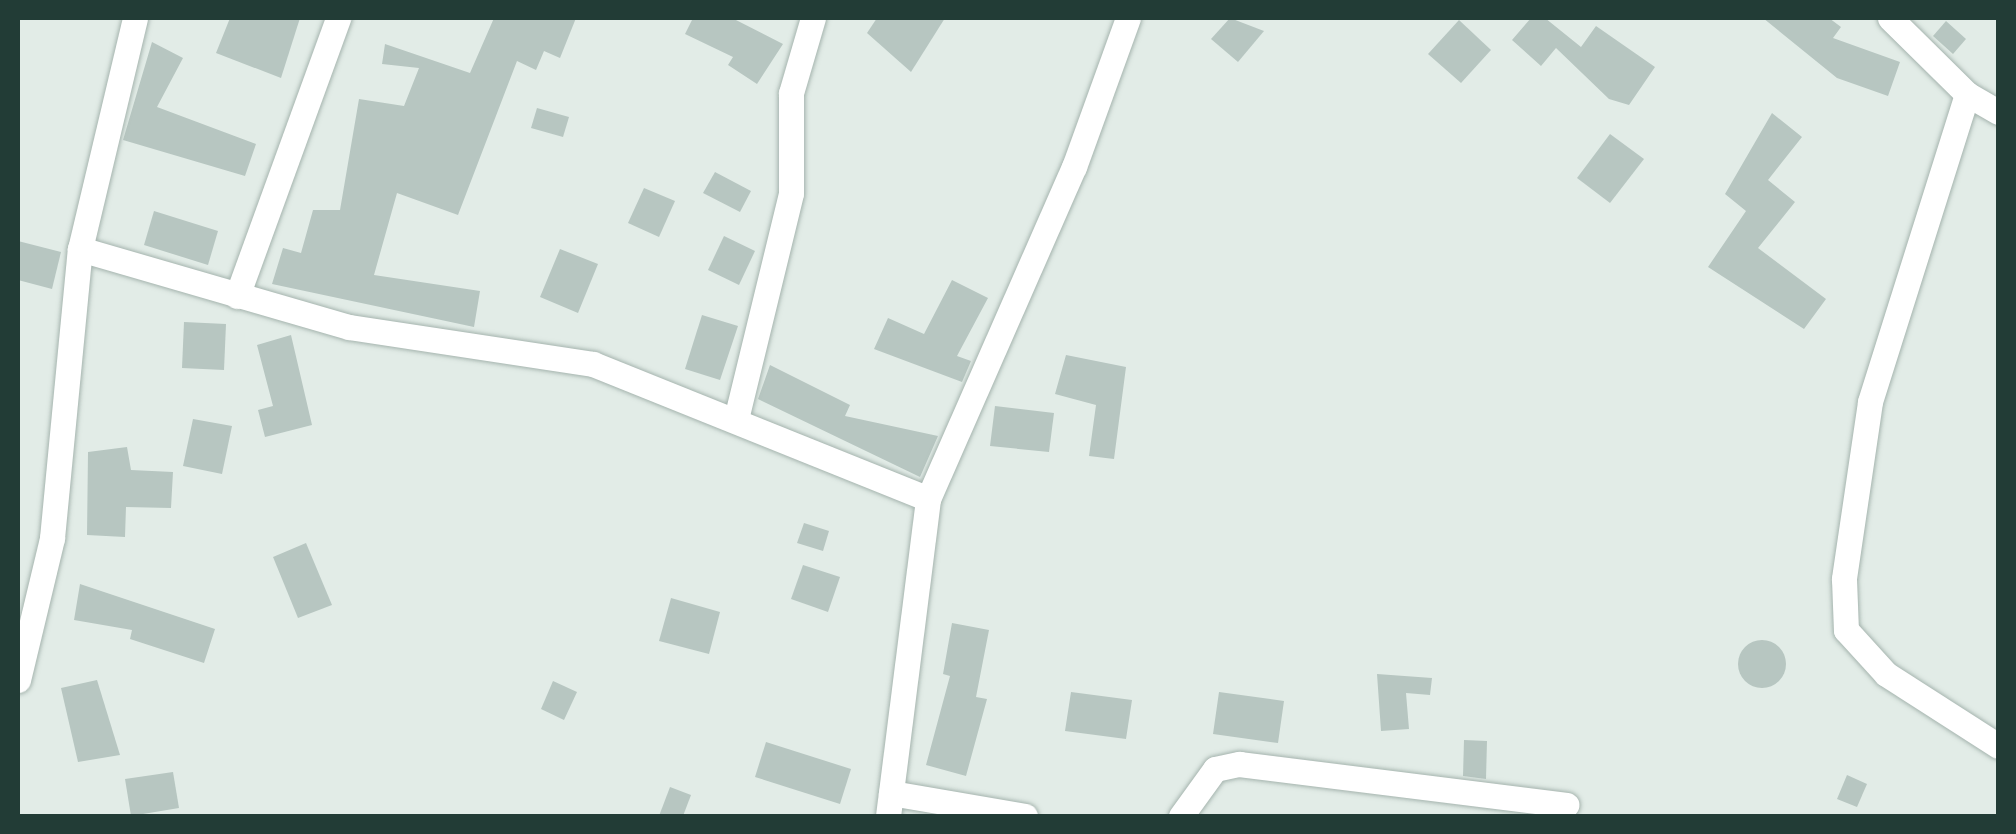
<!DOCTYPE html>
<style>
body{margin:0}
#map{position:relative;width:2016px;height:834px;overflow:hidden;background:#e2ece7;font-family:"Asap Condensed",sans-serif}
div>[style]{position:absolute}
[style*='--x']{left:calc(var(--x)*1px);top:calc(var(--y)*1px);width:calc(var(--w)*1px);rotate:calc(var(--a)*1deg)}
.building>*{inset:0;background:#b7c6c1}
.round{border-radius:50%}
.roads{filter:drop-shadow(0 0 2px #a5b4ae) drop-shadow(0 0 2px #a5b4ae)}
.minor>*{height:25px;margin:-12.5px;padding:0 12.5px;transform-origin:12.5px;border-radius:12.5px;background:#fff}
span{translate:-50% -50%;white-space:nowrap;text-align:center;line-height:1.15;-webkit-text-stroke:9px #f2f8f5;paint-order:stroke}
.frame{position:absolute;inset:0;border:20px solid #223c36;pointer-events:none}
</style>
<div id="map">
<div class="building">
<i style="clip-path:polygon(230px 18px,300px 18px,281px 78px,216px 53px)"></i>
<i style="clip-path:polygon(494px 18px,576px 18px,560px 58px,544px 51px,536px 70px,517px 61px,458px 215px,397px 193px,374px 275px,480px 291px,474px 327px,272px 284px,283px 248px,301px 253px,313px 210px,340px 210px,359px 99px,404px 106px,419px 68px,382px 64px,385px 44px,470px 73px)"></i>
<i style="clip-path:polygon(693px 18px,732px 18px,783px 44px,757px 84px,728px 65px,733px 57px,685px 34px)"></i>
<i style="clip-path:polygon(877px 18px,945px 18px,911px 72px,867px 33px)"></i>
<i style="clip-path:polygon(1230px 18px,1264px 31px,1238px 62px,1211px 39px)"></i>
<i style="clip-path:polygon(1531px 18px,1545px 18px,1581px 47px,1596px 26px,1655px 67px,1629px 105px,1609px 99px,1556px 48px,1541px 66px,1512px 40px)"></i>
<i style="clip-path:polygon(1763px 18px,1829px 18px,1841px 27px,1833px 38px,1900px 62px,1888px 96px,1837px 78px)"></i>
<i style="clip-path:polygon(1459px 20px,1491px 50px,1461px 83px,1428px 54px)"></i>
<i style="clip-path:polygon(1946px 21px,1966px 39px,1953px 54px,1933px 36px)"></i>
<i style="clip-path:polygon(152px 42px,183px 58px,157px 107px,256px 144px,245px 176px,123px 140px)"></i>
<i style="clip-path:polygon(537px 108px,569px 117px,563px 137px,531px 128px)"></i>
<i style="clip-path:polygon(1772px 113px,1802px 137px,1768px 180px,1795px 202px,1758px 248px,1826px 299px,1804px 329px,1708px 267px,1746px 211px,1725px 194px)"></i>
<i style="clip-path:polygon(1610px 134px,1644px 159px,1610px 203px,1577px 178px)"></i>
<i style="clip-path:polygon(715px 172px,751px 191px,740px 212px,703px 193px)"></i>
<i style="clip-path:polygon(644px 188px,675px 201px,659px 237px,628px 223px)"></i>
<i style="clip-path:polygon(154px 211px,218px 231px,208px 265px,144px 245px)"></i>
<i style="clip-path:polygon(724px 236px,755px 251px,739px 285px,708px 270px)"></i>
<i style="clip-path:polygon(18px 241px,61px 252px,52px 289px,18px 280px)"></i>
<i style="clip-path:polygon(560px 249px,598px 264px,578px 313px,540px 297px)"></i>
<i style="clip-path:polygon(952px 280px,988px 298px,957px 356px,971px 361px,962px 382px,874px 349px,888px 318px,924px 334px)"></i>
<i style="clip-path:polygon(702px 315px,738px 326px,720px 380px,685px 369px)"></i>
<i style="clip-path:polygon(184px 322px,226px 324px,224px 370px,182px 368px)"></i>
<i style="clip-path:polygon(291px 335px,312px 425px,265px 437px,258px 410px,273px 406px,257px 345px)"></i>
<i style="clip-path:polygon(1066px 355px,1126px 367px,1114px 459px,1089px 456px,1096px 405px,1055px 394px)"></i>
<i style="clip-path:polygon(770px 365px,850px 405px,845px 416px,938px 436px,920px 477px,758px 399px)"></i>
<i style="clip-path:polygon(995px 406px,1054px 413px,1049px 452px,990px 446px)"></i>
<i style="clip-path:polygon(193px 419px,232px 426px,222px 474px,183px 466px)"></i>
<i style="clip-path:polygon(127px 447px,131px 470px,173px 472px,171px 508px,126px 507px,125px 537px,87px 535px,88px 452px)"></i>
<i style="clip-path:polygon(804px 523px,829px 531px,823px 551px,797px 543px)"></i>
<i style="clip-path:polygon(306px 543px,332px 605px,298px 618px,273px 557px)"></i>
<i style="clip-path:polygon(803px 565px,840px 577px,828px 612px,791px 599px)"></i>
<i style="clip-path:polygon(80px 584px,215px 629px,204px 663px,130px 639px,132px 630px,74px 620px)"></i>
<i style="clip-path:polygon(671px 598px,720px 612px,709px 654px,659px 641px)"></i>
<i style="clip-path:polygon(952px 623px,989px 630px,976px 697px,987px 699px,966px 776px,926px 765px,950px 676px,943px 674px)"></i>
<i class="round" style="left:1738px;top:640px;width:48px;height:48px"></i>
<i style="clip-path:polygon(1377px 674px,1432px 678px,1430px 695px,1406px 693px,1409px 729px,1381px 731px)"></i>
<i style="clip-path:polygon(97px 680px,120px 755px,78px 762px,61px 688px)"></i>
<i style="clip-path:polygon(553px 681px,577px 692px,564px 720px,541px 709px)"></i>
<i style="clip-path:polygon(1071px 692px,1132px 700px,1126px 739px,1065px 731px)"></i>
<i style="clip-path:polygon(1219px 692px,1284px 701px,1278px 743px,1213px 734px)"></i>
<i style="clip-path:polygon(1464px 740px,1487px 741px,1486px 779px,1463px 776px)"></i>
<i style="clip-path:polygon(766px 742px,851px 769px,840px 804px,755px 777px)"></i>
<i style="clip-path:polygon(173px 772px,179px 808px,131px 816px,125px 779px)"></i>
<i style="clip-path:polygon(1847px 775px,1867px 784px,1857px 807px,1837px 799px)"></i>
<i style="clip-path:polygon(670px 787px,691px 795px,683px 816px,659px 816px)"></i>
</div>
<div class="roads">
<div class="minor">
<i style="--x:1890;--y:18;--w:108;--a:44.6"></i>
<i style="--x:1967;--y:94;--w:36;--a:30"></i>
<i style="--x:1967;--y:94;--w:323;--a:107.5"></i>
<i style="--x:1870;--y:402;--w:179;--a:98.4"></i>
<i style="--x:1844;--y:579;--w:51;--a:87.8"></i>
<i style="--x:1846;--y:630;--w:59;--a:47.7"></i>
<i style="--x:1886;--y:674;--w:133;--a:32.7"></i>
<i style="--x:80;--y:249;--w:280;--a:16.2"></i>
<i style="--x:349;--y:327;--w:247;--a:8.6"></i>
<i style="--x:593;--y:364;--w:361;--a:21.9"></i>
<i style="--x:237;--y:296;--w:296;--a:-70"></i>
<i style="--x:737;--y:415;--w:228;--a:-76.3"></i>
<i style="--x:791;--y:193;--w:100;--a:-90"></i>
<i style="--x:791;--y:93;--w:78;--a:-73.7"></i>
<i style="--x:18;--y:680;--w:146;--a:-76.5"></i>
<i style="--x:52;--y:538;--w:290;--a:-84.5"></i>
<i style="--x:80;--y:249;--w:237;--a:-76.6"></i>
<i style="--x:891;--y:793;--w:136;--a:9.7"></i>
<i style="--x:888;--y:816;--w:320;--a:-82.8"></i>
<i style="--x:928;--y:499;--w:363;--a:-66.3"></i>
<i style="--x:1074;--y:167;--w:158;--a:-70.1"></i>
<i style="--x:1181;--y:816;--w:58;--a:-54.1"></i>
<i style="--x:1215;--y:769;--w:25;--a:-12"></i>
<i style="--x:1239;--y:764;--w:330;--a:7.1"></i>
</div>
</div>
<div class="frame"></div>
</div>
